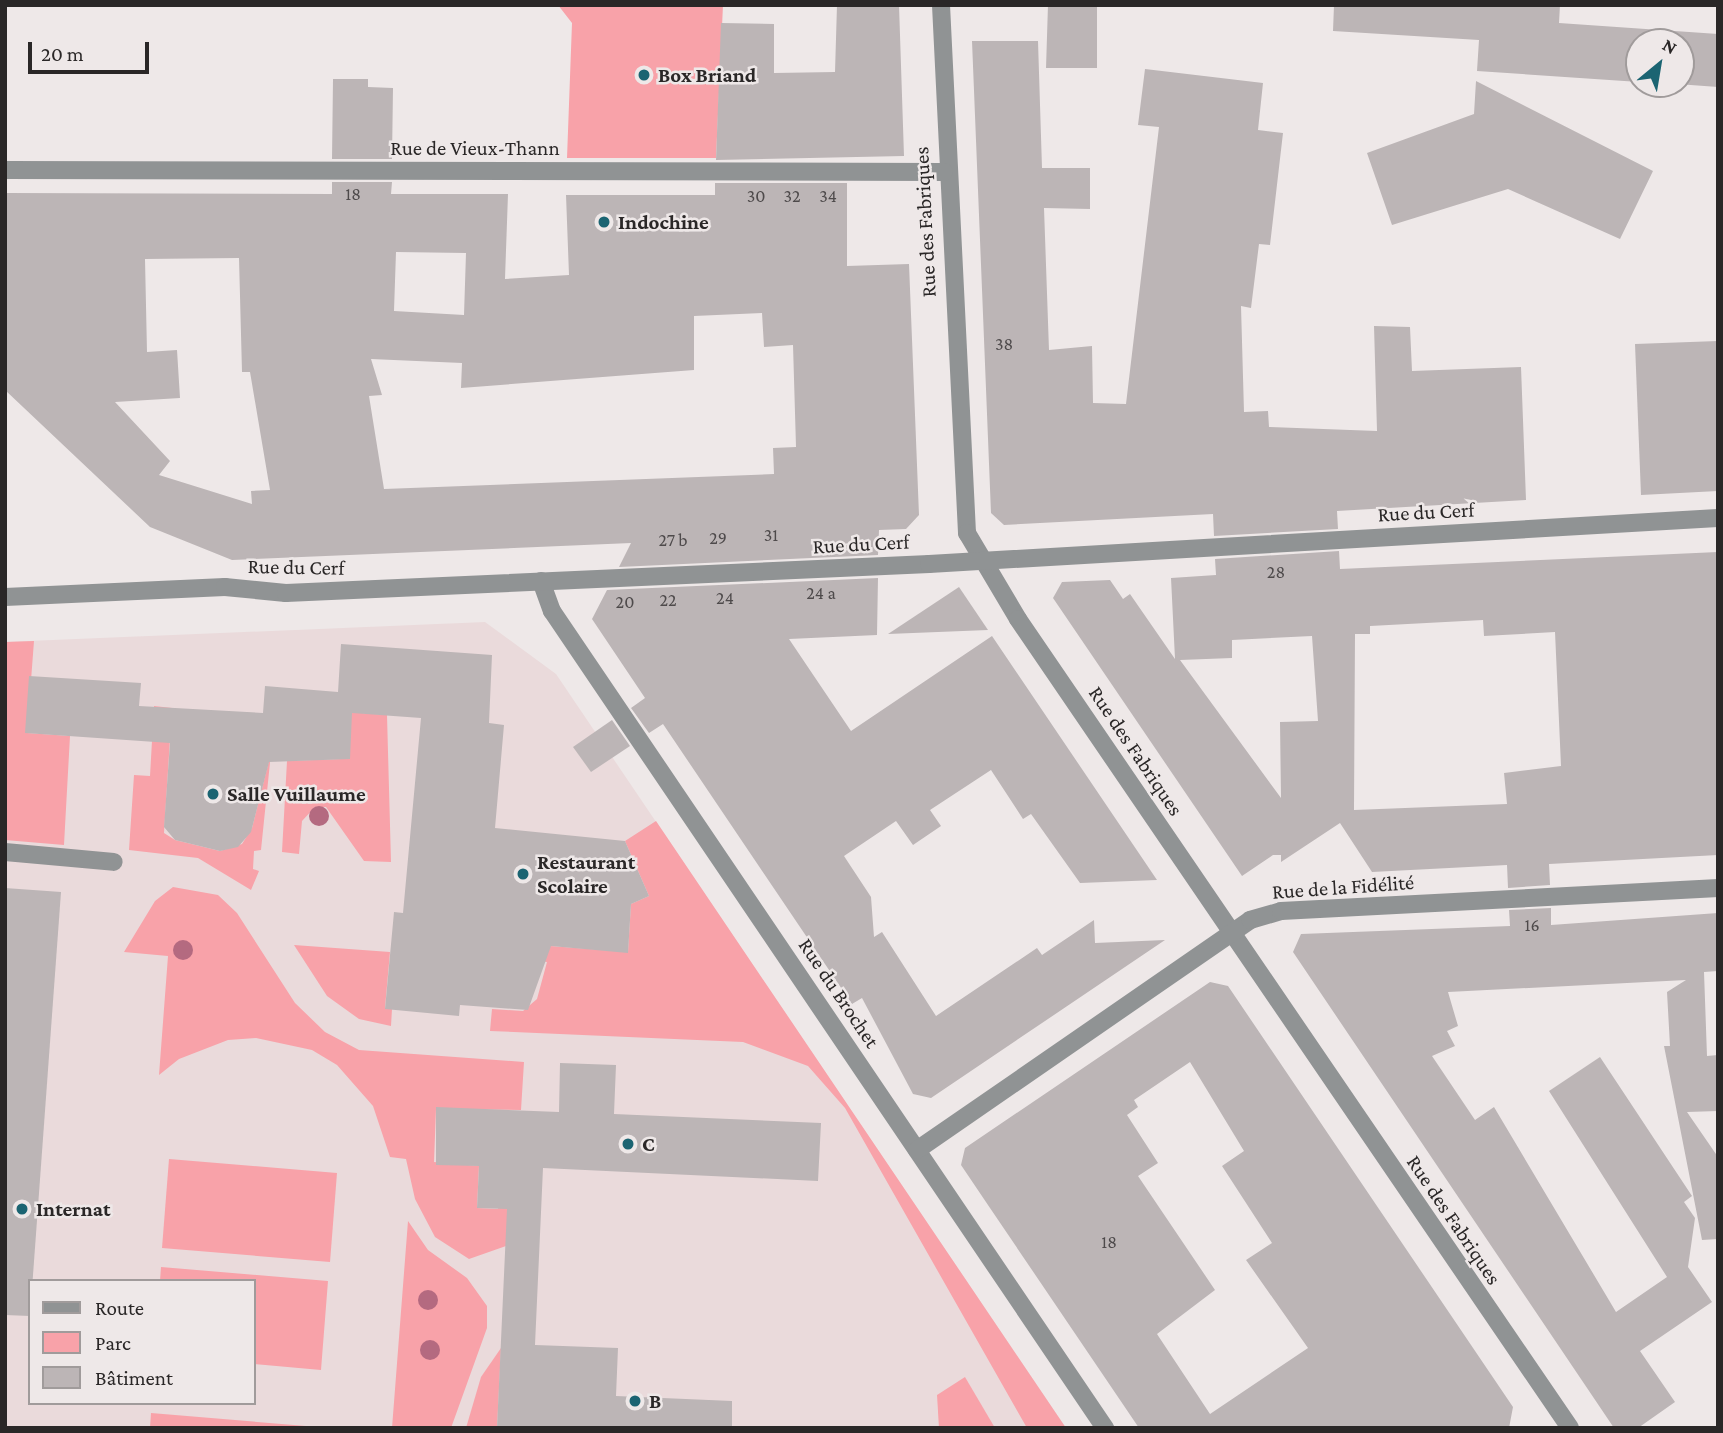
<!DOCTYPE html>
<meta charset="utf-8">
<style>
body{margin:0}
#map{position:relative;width:1723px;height:1433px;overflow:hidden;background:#eee8e8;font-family:"Crimson Pro",serif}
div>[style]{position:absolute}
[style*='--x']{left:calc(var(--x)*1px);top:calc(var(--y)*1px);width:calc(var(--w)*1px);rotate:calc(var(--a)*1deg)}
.built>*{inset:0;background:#eadadb}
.green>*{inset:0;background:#f8a2a9}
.building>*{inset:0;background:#bcb5b6}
.lane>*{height:18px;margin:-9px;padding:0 9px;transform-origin:9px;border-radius:9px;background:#909394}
.street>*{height:18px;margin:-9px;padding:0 9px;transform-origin:9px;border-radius:9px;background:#909394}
.trees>*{width:20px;height:20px;margin:-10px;border-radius:50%;background:#b46a80}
.dots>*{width:19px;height:19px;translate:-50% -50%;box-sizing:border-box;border:4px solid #eee8e8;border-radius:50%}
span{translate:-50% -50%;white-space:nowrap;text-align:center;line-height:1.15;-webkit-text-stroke:5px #eee8e8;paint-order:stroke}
.number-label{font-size:18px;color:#4e4a4b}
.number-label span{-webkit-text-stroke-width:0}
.poi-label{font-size:21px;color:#2a2727;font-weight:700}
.left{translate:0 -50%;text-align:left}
.street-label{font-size:21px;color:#2a2727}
.frame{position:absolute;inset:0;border:7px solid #2a2727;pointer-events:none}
.legend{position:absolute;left:28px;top:1279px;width:228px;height:126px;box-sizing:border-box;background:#eee8e8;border:2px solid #a09b9b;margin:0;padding:9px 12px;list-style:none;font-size:21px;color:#2a2727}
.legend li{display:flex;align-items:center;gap:14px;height:35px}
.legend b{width:35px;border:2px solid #a09b9b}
.north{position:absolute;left:1625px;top:28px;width:70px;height:70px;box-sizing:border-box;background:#eee8e8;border:2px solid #a09b9b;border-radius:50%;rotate:30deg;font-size:19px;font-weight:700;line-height:28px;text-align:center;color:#2a2727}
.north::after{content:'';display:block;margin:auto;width:24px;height:32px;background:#1b6472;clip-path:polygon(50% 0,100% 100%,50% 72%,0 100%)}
.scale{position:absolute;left:28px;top:42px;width:121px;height:32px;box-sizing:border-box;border:4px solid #2a2727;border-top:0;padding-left:9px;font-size:21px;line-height:24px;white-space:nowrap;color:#2a2727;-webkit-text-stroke:5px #eee8e8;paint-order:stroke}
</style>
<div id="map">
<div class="built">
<i style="clip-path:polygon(evenodd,485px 622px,556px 674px,1066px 1428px,5px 1428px,5px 642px,485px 622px,30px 1281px,254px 1281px,254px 1403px,30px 1403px,30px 1281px)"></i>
</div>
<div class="green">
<i style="clip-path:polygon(558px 5px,723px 5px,716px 158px,567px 158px,572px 23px)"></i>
<i style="clip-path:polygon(34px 641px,27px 733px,70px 736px,64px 845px,5px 840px,5px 642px)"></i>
<i style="clip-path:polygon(154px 706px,172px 708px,164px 833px,175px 840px,220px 851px,242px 844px,252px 828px,271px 753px,261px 850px,254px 851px,253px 869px,259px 871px,251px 890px,198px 858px,129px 850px,134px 775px,150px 776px)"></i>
<i style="clip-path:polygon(350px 712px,387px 715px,391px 862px,364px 861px,326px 807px,315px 807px,302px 821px,299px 854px,282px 852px,287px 761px,342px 759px,350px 753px)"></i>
<i style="clip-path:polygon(656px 821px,1066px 1428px,1027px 1428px,845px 1108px,808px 1066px,743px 1042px,490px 1031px,492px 1009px,523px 1011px,537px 999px,547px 962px,522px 959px,524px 944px,628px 952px,631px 904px,649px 896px,625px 841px)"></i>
<i style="clip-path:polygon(173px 887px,218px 895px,237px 913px,295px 1003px,325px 1032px,359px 1050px,524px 1062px,521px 1110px,436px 1109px,434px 1162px,479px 1166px,477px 1208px,498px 1209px,500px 1166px,520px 1167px,506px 1246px,469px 1259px,435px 1237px,415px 1199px,406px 1159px,390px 1157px,373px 1106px,337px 1065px,312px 1050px,256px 1038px,228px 1040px,179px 1059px,159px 1075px,168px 956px,124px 952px,155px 901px)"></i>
<i style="clip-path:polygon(294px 945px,390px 952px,385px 1008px,392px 1009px,391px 1026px,359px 1019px,327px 996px)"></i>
<i style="clip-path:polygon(169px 1159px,337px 1173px,330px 1262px,162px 1248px)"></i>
<i style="clip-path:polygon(408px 1221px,428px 1250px,467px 1278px,487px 1306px,487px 1328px,451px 1428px,392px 1428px)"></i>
<i style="clip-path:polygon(161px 1267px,328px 1281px,321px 1370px,254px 1364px,254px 1281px,160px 1281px)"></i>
<i style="clip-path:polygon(501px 1348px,497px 1428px,466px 1428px,481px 1377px)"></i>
<i style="clip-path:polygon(965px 1377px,995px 1428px,939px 1428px,937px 1395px)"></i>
<i style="clip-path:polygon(151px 1413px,318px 1427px,318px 1428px,150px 1428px)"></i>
</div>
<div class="building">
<i style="clip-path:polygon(837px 5px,899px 5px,904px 156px,716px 160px,721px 23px,774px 24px,774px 73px,835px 72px)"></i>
<i style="clip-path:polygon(1048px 5px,1097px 5px,1097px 68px,1046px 68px)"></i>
<i style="clip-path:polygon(1334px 5px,1560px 5px,1559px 23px,1718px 34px,1718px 87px,1677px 84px,1681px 42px,1639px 42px,1639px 82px,1477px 71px,1479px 40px,1333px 31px)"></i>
<i style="clip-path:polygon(972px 41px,1038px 41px,1042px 168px,1090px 168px,1090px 209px,1044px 208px,1049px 350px,1092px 346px,1093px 403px,1126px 404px,1159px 127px,1138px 125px,1145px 69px,1263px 83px,1258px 130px,1283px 133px,1270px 245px,1259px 244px,1251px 308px,1241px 306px,1244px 412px,1268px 411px,1269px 427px,1377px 431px,1374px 326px,1410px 327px,1412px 371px,1521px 367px,1526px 500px,1337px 511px,1338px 529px,1214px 536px,1213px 514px,1004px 525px,991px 513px)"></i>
<i style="clip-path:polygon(333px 79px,368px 79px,368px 87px,393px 88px,392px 159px,332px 159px)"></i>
<i style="clip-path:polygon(1476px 81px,1653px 171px,1620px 239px,1508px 189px,1392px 225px,1367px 153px,1474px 114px)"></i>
<i style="clip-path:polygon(evenodd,332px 182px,392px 182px,391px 194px,508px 194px,505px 279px,569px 275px,566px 195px,715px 195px,715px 183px,847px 183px,847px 266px,909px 264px,919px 515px,906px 529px,879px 530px,878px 555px,619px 567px,631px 543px,232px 560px,150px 527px,5px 390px,5px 193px,332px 194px,332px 182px,396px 252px,466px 253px,464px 315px,394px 311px,396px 252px,332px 182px,239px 258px,242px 372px,250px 372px,270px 490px,251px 491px,252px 504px,159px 475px,170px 461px,115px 402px,180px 398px,177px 350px,147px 352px,145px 259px,239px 258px,332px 182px,762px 313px,764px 347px,793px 345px,796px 447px,773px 448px,774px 474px,384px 489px,369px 396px,382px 395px,371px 359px,462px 363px,461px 388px,694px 370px,694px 316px,762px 313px)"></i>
<i style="clip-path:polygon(1718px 341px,1718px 491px,1641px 495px,1635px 344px)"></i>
<i style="clip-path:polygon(evenodd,1339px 551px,1340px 569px,1718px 552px,1718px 855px,1549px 864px,1550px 885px,1508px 888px,1507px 865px,1372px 872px,1340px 823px,1281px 862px,1281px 855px,1273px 855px,1242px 876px,1053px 598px,1062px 582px,1110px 580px,1123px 599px,1130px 594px,1175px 659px,1171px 578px,1216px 575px,1215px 559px,1339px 551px,1483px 620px,1484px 636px,1555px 632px,1561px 766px,1504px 773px,1507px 804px,1354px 810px,1355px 634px,1370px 634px,1370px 626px,1483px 620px,1339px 551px,1312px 636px,1318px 721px,1280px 722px,1281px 798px,1180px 660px,1232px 658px,1232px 640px,1312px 636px)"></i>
<i style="clip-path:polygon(878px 578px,877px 635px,789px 639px,851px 731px,992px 636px,1157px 880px,1080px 883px,1031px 814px,1023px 819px,991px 770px,930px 810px,941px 826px,913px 845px,896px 821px,844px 856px,871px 897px,874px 937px,882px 932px,936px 1016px,1037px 948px,1042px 955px,1094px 920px,1095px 943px,1165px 940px,931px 1098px,913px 1094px,862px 998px,852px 1004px,663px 724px,649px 733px,631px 708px,645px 698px,592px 619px,607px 590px)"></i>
<i style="clip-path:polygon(959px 587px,988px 630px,888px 634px)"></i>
<i style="clip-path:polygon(341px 644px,492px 655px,489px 723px,504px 725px,495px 828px,625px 841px,649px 896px,631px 904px,628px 953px,551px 946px,528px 1010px,460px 1005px,459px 1016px,385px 1009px,394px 912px,403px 913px,421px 718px,352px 713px,350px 759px,269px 762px,251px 832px,238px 847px,220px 851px,175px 840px,164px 827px,170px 743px,25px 733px,29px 676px,141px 683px,139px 706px,263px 713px,265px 686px,338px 692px)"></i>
<i style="clip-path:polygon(612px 720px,630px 746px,591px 772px,573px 747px)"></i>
<i style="clip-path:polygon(5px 888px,61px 892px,30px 1316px,5px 1315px)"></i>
<i style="clip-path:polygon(1551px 908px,1551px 925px,1718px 913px,1718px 971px,1704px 972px,1707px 1056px,1718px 1055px,1718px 1111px,1687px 1112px,1718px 1157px,1718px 1239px,1702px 1240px,1664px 1046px,1670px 1046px,1667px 992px,1686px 980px,1448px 992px,1458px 1026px,1447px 1031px,1455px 1046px,1432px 1056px,1475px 1120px,1494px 1107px,1616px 1312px,1667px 1277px,1549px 1091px,1600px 1057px,1692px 1196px,1684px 1202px,1695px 1218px,1688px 1267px,1712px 1302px,1640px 1351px,1675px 1402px,1638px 1428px,1614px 1428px,1293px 952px,1301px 934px,1510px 926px,1509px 910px)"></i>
<i style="clip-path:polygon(evenodd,1210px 982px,1228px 986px,1513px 1407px,1509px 1428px,1139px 1428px,990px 1208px,961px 1165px,965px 1148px,1210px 982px,1190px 1062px,1244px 1151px,1222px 1166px,1272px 1243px,1246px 1260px,1308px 1348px,1210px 1414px,1157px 1334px,1215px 1290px,1138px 1176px,1158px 1163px,1127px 1115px,1138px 1107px,1134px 1100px,1190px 1062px)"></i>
<i style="clip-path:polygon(560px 1063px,616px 1065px,614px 1114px,821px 1123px,818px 1181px,543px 1168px,535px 1345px,618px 1348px,616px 1396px,732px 1401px,732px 1428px,497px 1428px,507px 1209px,477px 1208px,479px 1166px,436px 1165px,436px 1107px,559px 1112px)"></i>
</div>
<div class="lane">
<i style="--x:5;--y:852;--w:109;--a:5.2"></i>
</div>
<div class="street">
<i style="--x:941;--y:5;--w:529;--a:87.18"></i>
<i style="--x:967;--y:533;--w:100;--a:59.3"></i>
<i style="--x:1018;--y:619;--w:979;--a:55.69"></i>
<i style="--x:5;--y:170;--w:939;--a:0.12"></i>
<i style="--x:541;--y:581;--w:32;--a:70"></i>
<i style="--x:552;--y:611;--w:987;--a:55.91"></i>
<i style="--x:5;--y:597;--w:220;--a:-2.6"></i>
<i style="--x:225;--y:587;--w:61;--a:5.6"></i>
<i style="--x:286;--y:593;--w:644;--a:-2.58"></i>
<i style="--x:929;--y:564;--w:790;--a:-3.34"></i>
<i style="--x:917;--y:1150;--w:405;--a:-34.6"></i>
<i style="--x:1250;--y:920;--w:32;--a:-16"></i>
<i style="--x:1281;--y:911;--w:438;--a:-3"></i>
</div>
<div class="trees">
<i style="left:319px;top:816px"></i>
<i style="left:183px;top:950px"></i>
<i style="left:428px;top:1300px"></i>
<i style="left:430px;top:1350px"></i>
</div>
<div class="dots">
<i style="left:644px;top:75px;background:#1b6472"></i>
<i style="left:604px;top:222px;background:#1b6472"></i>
<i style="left:213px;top:794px;background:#1b6472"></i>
<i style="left:523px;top:874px;background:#1b6472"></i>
<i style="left:628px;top:1144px;background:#1b6472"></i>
<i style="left:22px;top:1209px;background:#1b6472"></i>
<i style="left:635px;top:1401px;background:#1b6472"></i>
</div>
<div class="number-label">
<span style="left:353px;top:194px">18</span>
<span style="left:756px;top:196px">30</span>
<span style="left:792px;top:196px">32</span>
<span style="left:828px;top:196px">34</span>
<span style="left:1004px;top:344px">38</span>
<span style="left:771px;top:535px">31</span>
<span style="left:718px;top:538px">29</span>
<span style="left:673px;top:540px">27 b</span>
<span style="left:1276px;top:572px">28</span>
<span style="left:821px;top:593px">24 a</span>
<span style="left:725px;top:598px">24</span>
<span style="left:668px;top:600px">22</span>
<span style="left:625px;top:602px">20</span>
<span style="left:1532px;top:925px">16</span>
<span style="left:1109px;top:1242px">18</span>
</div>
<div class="poi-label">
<span class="left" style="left:658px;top:75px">Box Briand</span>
<span class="left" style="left:618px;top:222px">Indochine</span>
<span class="left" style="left:227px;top:794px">Salle Vuillaume</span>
<span class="left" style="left:537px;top:874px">Restaurant<br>Scolaire</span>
<span class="left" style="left:642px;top:1144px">C</span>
<span class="left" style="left:36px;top:1209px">Internat</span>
<span class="left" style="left:649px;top:1401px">B</span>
</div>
<div class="street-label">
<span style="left:475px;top:148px">Rue de Vieux-Thann</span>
<span style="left:925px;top:222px;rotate:-93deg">Rue des Fabriques</span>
<span style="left:1426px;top:512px;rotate:-3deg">Rue du Cerf</span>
<span style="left:861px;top:544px;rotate:-3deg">Rue du Cerf</span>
<span style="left:296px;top:567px;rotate:1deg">Rue du Cerf</span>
<span style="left:1136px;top:751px;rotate:56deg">Rue des Fabriques</span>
<span style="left:1343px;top:887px;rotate:-4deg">Rue de la Fidélité</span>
<span style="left:839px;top:993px;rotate:56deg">Rue du Brochet</span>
<span style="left:1454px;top:1220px;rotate:56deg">Rue des Fabriques</span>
</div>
<div class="frame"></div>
<ul class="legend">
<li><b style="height:9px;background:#909394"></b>Route</li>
<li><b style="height:19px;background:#f8a2a9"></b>Parc</li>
<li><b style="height:19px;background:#bcb5b6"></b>Bâtiment</li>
</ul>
<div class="north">N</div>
<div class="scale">20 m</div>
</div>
